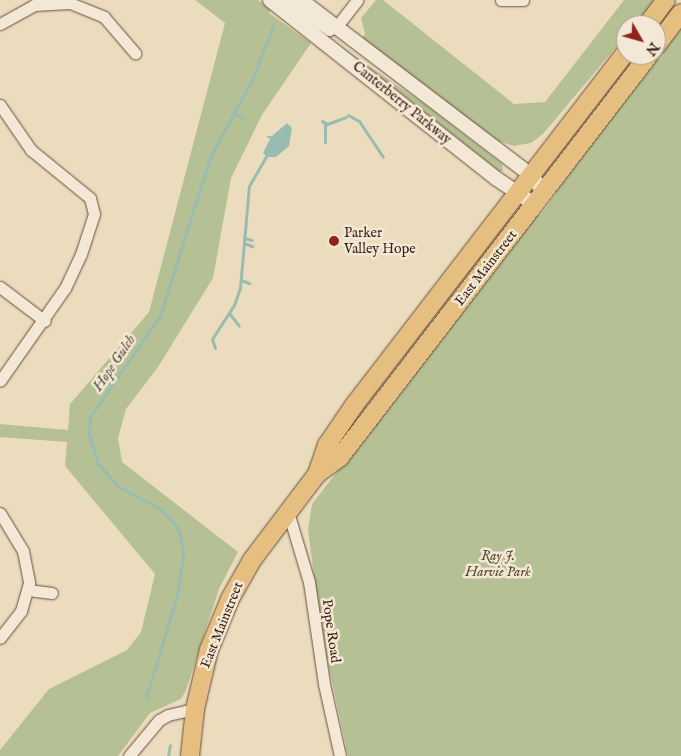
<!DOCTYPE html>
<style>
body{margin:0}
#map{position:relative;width:681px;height:756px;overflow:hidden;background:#ecdcbe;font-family:"IM FELL English",serif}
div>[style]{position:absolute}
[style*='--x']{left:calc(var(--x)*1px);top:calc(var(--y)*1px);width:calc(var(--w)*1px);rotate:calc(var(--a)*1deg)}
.green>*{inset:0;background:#b5c194}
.water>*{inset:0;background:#99bcb0}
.stream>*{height:3px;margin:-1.5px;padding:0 1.5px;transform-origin:1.5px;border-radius:1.5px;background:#99bcb0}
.roads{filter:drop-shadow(0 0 1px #664e3d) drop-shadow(0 0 1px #664e3d)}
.minor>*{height:11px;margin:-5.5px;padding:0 5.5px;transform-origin:5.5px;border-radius:5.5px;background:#f3e8d5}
.tertiary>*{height:14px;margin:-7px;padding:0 7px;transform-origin:7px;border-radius:7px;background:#f3e8d5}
.primary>*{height:18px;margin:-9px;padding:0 9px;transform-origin:9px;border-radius:9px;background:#e6be7f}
.dots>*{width:14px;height:14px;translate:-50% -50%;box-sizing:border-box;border:2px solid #f3e8d5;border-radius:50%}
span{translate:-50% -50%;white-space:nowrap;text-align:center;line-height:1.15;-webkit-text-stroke:5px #f3e8d5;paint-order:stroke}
.street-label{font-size:14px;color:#391f12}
.poi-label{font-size:14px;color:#391f12}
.left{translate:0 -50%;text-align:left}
.park-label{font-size:14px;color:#584832;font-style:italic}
.water-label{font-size:15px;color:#564e41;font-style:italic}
.north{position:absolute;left:616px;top:15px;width:50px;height:50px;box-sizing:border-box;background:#f3e8d5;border:1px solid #a99887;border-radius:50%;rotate:128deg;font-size:14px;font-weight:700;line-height:20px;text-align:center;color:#391f12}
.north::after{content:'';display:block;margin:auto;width:18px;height:22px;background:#8f2418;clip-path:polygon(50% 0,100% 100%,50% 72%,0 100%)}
</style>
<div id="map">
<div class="green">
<i style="clip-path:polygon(195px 0,258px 0,271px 9px,269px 13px,311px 43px,262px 115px,231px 178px,213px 278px,158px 367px,126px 409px,118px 438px,122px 462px,238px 552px,219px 589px,186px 690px,181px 699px,150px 713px,118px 756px,0 756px,0 750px,49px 689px,127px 650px,141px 632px,155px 574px,65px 466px,67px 442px,0 437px,0 424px,68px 430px,70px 404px,149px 312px,225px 23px)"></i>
<i style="clip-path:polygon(376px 0,383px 0,514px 104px,545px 102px,624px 0,657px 0,635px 25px,626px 25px,626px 35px,543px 134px,531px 143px,514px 146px,489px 138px,362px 39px,365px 34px,361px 18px)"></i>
<i style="clip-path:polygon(681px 24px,681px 756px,348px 756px,322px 635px,308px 530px,312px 504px,535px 215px,540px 215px,556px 194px,555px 189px,561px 181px)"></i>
<i style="clip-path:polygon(347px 51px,427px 106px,502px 164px,503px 171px,499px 171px)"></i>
</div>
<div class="water">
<i style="clip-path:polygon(287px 123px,292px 128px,289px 146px,276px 157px,267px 157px,263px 153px,270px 139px,266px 136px,272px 136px)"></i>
</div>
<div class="stream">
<i style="--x:233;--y:112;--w:13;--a:32"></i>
<i style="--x:348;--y:115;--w:13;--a:29"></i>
<i style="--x:359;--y:121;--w:43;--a:56.3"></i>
<i style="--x:322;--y:121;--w:6;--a:31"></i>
<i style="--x:327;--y:124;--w:20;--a:-20"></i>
<i style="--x:325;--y:142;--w:18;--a:-90"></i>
<i style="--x:244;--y:238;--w:8;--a:14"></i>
<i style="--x:244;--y:243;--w:9;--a:21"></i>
<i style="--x:241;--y:280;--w:9;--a:21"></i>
<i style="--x:229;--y:313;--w:16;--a:52"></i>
<i style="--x:215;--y:348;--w:9;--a:-108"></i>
<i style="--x:212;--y:339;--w:40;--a:-57.1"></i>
<i style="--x:234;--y:305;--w:18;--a:-71"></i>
<i style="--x:240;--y:288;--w:102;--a:-85"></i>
<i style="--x:249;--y:186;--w:38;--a:-60"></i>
<i style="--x:146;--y:698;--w:108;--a:-73.2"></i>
<i style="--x:177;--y:595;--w:39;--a:-81"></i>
<i style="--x:183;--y:556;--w:17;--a:-97"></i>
<i style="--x:181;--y:539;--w:13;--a:-108"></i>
<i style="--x:177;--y:527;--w:24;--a:-132"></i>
<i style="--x:161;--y:509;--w:47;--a:-152.4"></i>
<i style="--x:119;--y:487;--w:31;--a:-132"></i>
<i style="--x:98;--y:464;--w:30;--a:-107"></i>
<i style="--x:89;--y:435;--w:18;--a:-87"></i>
<i style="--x:90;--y:417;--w:123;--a:-55.3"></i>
<i style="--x:160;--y:316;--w:167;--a:-72.5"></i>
<i style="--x:210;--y:157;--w:88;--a:-61.4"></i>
<i style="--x:252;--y:80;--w:58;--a:-68.7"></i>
<i style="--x:168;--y:756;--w:11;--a:-80"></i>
</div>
<div class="roads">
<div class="minor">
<i style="--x:286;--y:0;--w:52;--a:34.9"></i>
<i style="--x:329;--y:30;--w:9;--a:-27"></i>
<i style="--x:337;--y:26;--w:33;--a:-52"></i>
<i style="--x:501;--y:0;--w:22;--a:0"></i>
<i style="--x:0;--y:24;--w:39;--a:-29"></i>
<i style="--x:34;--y:5;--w:36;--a:-3"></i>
<i style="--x:70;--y:3;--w:37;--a:22"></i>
<i style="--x:104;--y:17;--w:48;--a:49.3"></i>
<i style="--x:0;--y:105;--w:55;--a:55.4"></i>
<i style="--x:31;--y:150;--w:76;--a:39.1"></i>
<i style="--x:90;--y:198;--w:16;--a:76"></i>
<i style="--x:94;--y:214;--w:42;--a:108"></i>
<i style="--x:81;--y:254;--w:38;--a:115"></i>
<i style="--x:65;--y:288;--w:113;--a:125"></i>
<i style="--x:0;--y:287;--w:56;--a:37.1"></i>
<i style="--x:288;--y:512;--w:73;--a:73.3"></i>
<i style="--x:309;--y:582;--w:103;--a:81.6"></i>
<i style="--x:324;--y:684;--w:74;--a:77.5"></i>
<i style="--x:0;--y:513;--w:44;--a:58.8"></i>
<i style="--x:23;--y:551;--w:33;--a:79"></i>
<i style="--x:29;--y:583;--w:29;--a:106"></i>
<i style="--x:21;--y:611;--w:34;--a:128"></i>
<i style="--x:28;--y:590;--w:24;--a:7"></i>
<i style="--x:129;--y:756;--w:47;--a:-50.2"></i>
<i style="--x:159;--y:720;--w:10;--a:-29"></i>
<i style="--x:168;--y:715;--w:28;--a:-13"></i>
</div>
<div class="tertiary">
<i style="--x:270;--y:0;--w:289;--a:38.3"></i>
<i style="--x:497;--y:179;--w:45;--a:34"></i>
<i style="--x:301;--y:0;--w:289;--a:37.3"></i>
<i style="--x:531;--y:175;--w:21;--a:53"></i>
</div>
<div class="primary">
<i style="--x:647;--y:25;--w:31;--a:-53"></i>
<i style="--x:656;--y:46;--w:41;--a:-52.9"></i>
<i style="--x:317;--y:474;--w:31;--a:-71"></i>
<i style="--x:327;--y:445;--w:50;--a:-55.7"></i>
<i style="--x:355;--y:404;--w:444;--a:-52.4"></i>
<i style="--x:190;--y:756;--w:47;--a:-83.9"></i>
<i style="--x:195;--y:709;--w:61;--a:-76.7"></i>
<i style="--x:209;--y:650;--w:55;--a:-67.6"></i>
<i style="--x:230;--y:599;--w:45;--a:-60.6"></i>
<i style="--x:252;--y:560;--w:108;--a:-52.9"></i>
<i style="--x:317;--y:474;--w:29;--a:-36"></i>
<i style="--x:340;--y:457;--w:507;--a:-52.45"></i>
</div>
</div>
<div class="dots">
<i style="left:334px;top:241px;background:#8f2418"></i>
</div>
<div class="street-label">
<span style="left:402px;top:103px;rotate:39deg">Canterberry Parkway</span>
<span style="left:486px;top:268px;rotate:-52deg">East Mainstreet</span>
<span style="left:222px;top:625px;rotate:-68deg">East Mainstreet</span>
<span style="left:331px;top:631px;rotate:82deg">Pope Road</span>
</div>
<div class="poi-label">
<span class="left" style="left:344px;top:241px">Parker<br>Valley Hope</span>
</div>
<div class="park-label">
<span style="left:498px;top:564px">Ray J.<br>Harvie Park</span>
</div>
<div class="water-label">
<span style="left:114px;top:363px;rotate:-56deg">Hope Gulch</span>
</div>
<div class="north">N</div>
</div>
